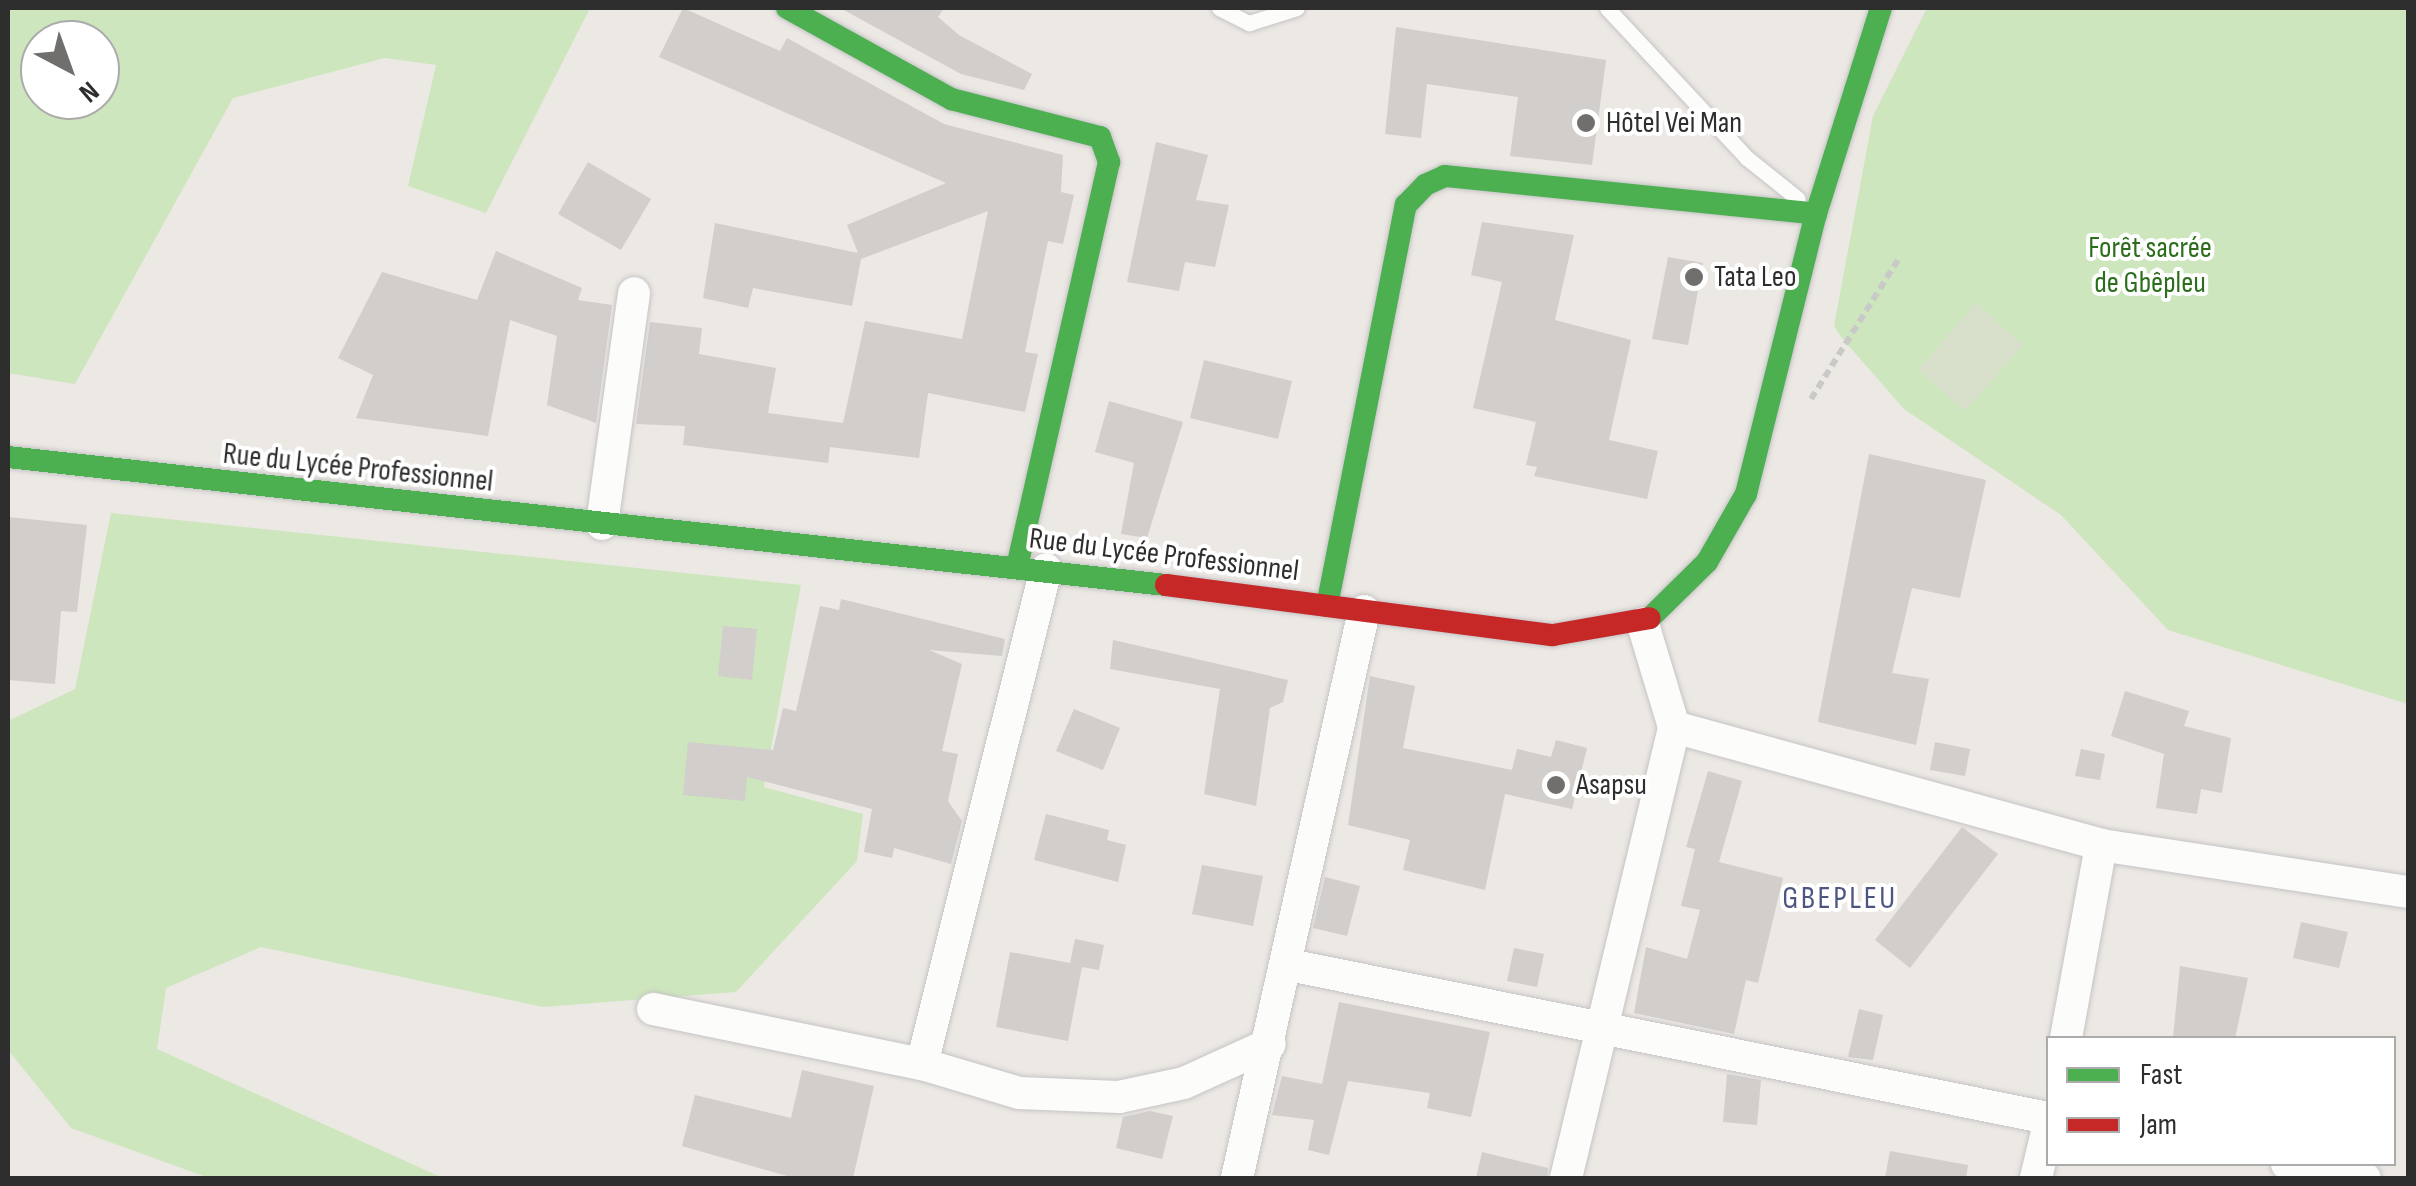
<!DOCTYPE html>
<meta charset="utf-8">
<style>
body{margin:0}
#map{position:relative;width:2416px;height:1186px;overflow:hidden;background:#ece8e4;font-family:"Sofia Sans Condensed",sans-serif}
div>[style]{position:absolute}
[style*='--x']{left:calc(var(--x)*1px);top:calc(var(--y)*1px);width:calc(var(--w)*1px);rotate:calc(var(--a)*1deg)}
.green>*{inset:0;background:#cee6be}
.cemetery>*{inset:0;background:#d8e0cc}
.building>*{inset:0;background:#d1cecb}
.path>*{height:6px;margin-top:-3px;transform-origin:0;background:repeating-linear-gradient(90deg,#c9c9c8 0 8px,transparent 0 13px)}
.roads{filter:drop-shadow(0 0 2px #c5c4c5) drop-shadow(0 0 2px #c5c4c5)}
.lane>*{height:15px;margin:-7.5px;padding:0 7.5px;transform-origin:7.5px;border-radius:7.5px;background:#fcfcfb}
.street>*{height:32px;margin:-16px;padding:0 16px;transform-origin:16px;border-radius:16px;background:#fcfcfb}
.fast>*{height:22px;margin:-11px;padding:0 11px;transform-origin:11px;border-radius:11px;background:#4caf50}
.jam>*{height:22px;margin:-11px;padding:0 11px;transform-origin:11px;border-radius:11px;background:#c62828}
.dots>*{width:28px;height:28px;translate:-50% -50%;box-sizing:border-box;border:5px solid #fff;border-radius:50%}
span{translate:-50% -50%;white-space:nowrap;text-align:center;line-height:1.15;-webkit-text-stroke:8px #fff;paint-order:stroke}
.poi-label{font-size:30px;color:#2e2e2e}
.left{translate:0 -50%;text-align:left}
.park-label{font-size:30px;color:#2c6e1b}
.street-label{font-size:30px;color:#2e2e2e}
.neighbourhood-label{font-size:32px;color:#4d5680;letter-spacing:2.5px}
.frame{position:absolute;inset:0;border:10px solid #2e2e2e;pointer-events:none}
.legend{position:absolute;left:2046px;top:1036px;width:350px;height:130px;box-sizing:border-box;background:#fff;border:2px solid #ababab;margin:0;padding:12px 18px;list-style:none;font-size:30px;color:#2e2e2e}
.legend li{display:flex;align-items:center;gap:20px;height:50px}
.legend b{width:50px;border:2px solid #ababab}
.north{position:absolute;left:20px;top:20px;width:100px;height:100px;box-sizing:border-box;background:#fff;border:2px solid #ababab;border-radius:50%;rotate:139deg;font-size:28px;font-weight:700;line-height:40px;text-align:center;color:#2e2e2e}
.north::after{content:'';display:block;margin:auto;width:35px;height:45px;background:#706f6e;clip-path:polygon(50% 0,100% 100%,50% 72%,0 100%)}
</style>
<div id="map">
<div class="green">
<i style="clip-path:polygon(evenodd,8px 8px,590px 8px,486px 213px,408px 186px,436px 65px,385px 58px,233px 98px,75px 384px,8px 373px,8px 8px,40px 40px,100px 40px,100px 100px,40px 100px,40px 40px)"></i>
<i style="clip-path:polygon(1927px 8px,2408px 8px,2408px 704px,2168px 630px,2061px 515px,1904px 409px,1841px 337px,1834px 326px,1873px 116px)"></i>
<i style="clip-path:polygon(111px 513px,801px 585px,764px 787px,863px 814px,857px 861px,736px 992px,543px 1007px,261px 947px,166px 988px,157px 1049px,443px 1178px,209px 1178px,71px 1128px,8px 1050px,8px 721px,75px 689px)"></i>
</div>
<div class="cemetery">
<i style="clip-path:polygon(1976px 303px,2023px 345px,1965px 411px,1918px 370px)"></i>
</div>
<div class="building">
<i style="clip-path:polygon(683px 8px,780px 51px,787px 38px,944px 124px,1063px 155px,1061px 192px,1074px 195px,1063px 244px,1048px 241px,1025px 352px,1038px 354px,1025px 412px,928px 393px,919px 458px,830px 447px,828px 463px,683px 445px,685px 426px,636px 424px,650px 322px,702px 328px,699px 354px,776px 368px,768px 413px,843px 423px,865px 321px,962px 339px,988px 211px,861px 259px,852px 306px,753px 288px,748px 308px,703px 298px,715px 223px,858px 253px,847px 225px,946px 183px,659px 57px)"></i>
<i style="clip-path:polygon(840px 8px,944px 8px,938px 17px,959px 35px,1032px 74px,1024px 90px,961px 74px)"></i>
<i style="clip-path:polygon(1396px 27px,1606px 60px,1592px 165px,1510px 156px,1518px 97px,1427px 84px,1421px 138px,1385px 134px)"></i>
<i style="clip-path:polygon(1156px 142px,1208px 155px,1196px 200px,1229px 205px,1215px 267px,1185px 262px,1179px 291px,1127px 282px)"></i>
<i style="clip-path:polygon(588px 162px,651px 199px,621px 250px,558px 214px)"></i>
<i style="clip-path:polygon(1482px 222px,1574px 235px,1555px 320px,1631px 340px,1609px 440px,1658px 451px,1647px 499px,1534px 476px,1537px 467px,1526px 465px,1536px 422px,1473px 408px,1502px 282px,1471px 275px)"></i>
<i style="clip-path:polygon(496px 251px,582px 288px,578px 300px,612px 305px,596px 423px,547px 405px,557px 336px,510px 320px,488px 436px,356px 418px,373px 375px,338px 358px,382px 272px,477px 300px)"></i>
<i style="clip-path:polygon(1668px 257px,1703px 263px,1688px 345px,1652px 339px)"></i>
<i style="clip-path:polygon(1204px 360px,1292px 381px,1278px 439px,1190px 418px)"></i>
<i style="clip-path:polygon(1109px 401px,1183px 422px,1147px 538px,1121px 534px,1134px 463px,1095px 452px)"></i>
<i style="clip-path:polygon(1869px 454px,1986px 480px,1960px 598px,1912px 588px,1892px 673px,1929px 679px,1916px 745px,1818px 722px)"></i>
<i style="clip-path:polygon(8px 517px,87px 525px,77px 612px,61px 611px,55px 684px,8px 680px)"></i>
<i style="clip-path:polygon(841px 599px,1005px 639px,1002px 656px,929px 650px,962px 664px,942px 751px,958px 754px,948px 801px,962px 821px,951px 864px,894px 848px,892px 858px,864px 852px,872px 809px,747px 777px,745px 801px,683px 795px,688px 742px,773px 750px,783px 708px,796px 711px,820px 606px,839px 610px)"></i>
<i style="clip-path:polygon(723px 626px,757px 629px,752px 680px,718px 676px)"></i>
<i style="clip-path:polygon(1113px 640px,1288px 680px,1283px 702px,1270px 708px,1256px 806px,1204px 794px,1220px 689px,1110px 669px)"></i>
<i style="clip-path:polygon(1370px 676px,1415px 686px,1403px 748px,1512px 770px,1517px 749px,1551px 757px,1556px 740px,1587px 748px,1572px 809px,1505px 794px,1485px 890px,1403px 870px,1410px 840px,1348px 825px)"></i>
<i style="clip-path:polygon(2125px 691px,2189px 711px,2184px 726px,2231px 738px,2222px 793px,2201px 789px,2197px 814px,2156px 808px,2164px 754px,2111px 736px)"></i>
<i style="clip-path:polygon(1074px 709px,1120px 728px,1103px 770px,1056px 751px)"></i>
<i style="clip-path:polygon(1935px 742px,1970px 749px,1965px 776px,1930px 770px)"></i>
<i style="clip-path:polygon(2081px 749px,2105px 754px,2100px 780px,2075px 776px)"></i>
<i style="clip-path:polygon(1708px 771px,1742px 781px,1719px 862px,1783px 878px,1758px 983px,1746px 980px,1734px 1034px,1634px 1013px,1646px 947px,1687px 959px,1700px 910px,1681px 906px,1695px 849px,1686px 847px)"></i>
<i style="clip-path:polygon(1046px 814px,1109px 830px,1107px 840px,1126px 845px,1118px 882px,1034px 860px)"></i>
<i style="clip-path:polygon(1962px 827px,1998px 854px,1910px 968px,1875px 940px)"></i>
<i style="clip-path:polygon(1202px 865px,1263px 876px,1253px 926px,1192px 914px)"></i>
<i style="clip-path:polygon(1325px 877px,1360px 886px,1347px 936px,1313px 928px)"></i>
<i style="clip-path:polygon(2301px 922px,2348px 932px,2339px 968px,2293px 958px)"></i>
<i style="clip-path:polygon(1075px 939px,1104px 945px,1099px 970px,1082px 967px,1068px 1041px,996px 1027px,1010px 952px,1070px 963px)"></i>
<i style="clip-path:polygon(1514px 948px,1544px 954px,1537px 987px,1507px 981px)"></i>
<i style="clip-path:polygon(2180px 966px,2248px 978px,2235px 1038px,2173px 1038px)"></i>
<i style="clip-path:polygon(1339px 1002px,1490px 1032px,1471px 1117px,1427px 1108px,1430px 1093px,1348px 1081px,1329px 1155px,1308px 1150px,1314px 1120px,1272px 1115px,1282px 1076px,1322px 1084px)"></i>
<i style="clip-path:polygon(1859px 1009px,1883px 1015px,1873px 1060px,1848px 1057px)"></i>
<i style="clip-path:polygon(802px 1070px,874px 1086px,853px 1178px,794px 1178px,682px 1146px,695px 1095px,791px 1118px)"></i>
<i style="clip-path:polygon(1727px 1074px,1761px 1080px,1757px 1125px,1723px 1122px)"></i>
<i style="clip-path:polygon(1150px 1111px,1173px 1116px,1162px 1159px,1116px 1148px,1123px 1117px)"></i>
<i style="clip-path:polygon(1890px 1151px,1968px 1165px,1966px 1178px,1885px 1178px)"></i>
<i style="clip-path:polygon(1482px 1152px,1548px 1168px,1547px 1178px,1476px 1178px)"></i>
</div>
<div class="path">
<i style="--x:1811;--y:399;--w:164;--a:-58"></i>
</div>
<div class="roads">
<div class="lane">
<i style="--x:1219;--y:8;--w:34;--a:27"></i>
<i style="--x:1249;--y:23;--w:50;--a:-17.4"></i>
<i style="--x:1607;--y:8;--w:205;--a:47"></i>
<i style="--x:1747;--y:158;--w:65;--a:38.8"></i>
</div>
<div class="street">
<i style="--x:602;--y:524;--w:233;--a:-82.1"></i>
<i style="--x:1674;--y:727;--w:443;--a:15.4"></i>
<i style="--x:2101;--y:845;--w:311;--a:8.7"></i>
<i style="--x:1289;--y:965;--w:774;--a:11.4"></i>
<i style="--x:653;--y:1009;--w:275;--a:11.6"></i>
<i style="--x:922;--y:1064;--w:101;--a:16.6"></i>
<i style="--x:1019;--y:1093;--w:100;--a:2.3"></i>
<i style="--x:1119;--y:1097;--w:66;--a:-12.2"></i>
<i style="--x:1184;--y:1083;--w:94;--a:-24.4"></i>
<i style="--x:2066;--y:1038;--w:196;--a:-79.7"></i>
<i style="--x:922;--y:1064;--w:510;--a:-75.94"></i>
<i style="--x:2287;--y:1164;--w:79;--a:10.2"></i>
<i style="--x:1237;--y:1178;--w:581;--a:-77.37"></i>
<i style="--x:1566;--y:1178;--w:464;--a:-76.5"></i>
<i style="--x:1674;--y:727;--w:108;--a:-106.8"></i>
<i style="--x:2036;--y:1178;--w:51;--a:-76.5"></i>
</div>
<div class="fast">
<i style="--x:787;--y:8;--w:188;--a:29"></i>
<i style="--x:951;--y:99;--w:154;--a:14.3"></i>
<i style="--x:1100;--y:137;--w:27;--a:70"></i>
<i style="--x:1109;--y:162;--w:415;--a:102.8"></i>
<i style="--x:8;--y:457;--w:1165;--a:6.31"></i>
<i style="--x:1327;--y:606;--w:409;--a:-78.9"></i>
<i style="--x:1406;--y:205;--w:28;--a:-46"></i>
<i style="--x:1425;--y:185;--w:22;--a:-24"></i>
<i style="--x:1445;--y:176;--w:373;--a:5.8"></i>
<i style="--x:1650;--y:618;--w:80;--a:-44.5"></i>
<i style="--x:1707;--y:562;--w:78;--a:-60.2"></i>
<i style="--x:1746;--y:494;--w:289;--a:-76"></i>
<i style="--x:1816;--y:214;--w:216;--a:-72.5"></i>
</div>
<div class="jam">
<i style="--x:1166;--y:585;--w:390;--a:7.4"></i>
<i style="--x:1553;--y:635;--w:98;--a:-9.9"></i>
</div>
</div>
<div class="dots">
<i style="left:1586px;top:123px;background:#706f6e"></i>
<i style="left:1694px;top:277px;background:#706f6e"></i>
<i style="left:1556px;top:785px;background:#706f6e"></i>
</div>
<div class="poi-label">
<span class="left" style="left:1606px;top:123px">Hôtel Vei Man</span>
<span class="left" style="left:1714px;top:277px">Tata Leo</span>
<span class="left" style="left:1576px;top:785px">Asapsu</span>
</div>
<div class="park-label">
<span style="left:2150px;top:265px">Forêt sacrée<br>de Gbêpleu</span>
</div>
<div class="street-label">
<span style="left:358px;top:468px;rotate:6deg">Rue du Lycée Professionnel</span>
<span style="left:1164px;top:555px;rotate:7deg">Rue du Lycée Professionnel</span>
</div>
<div class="neighbourhood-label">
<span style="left:1840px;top:899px">GBEPLEU</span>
</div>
<div class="frame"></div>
<ul class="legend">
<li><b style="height:12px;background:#4caf50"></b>Fast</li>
<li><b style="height:12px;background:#c62828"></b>Jam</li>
</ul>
<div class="north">N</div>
</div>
